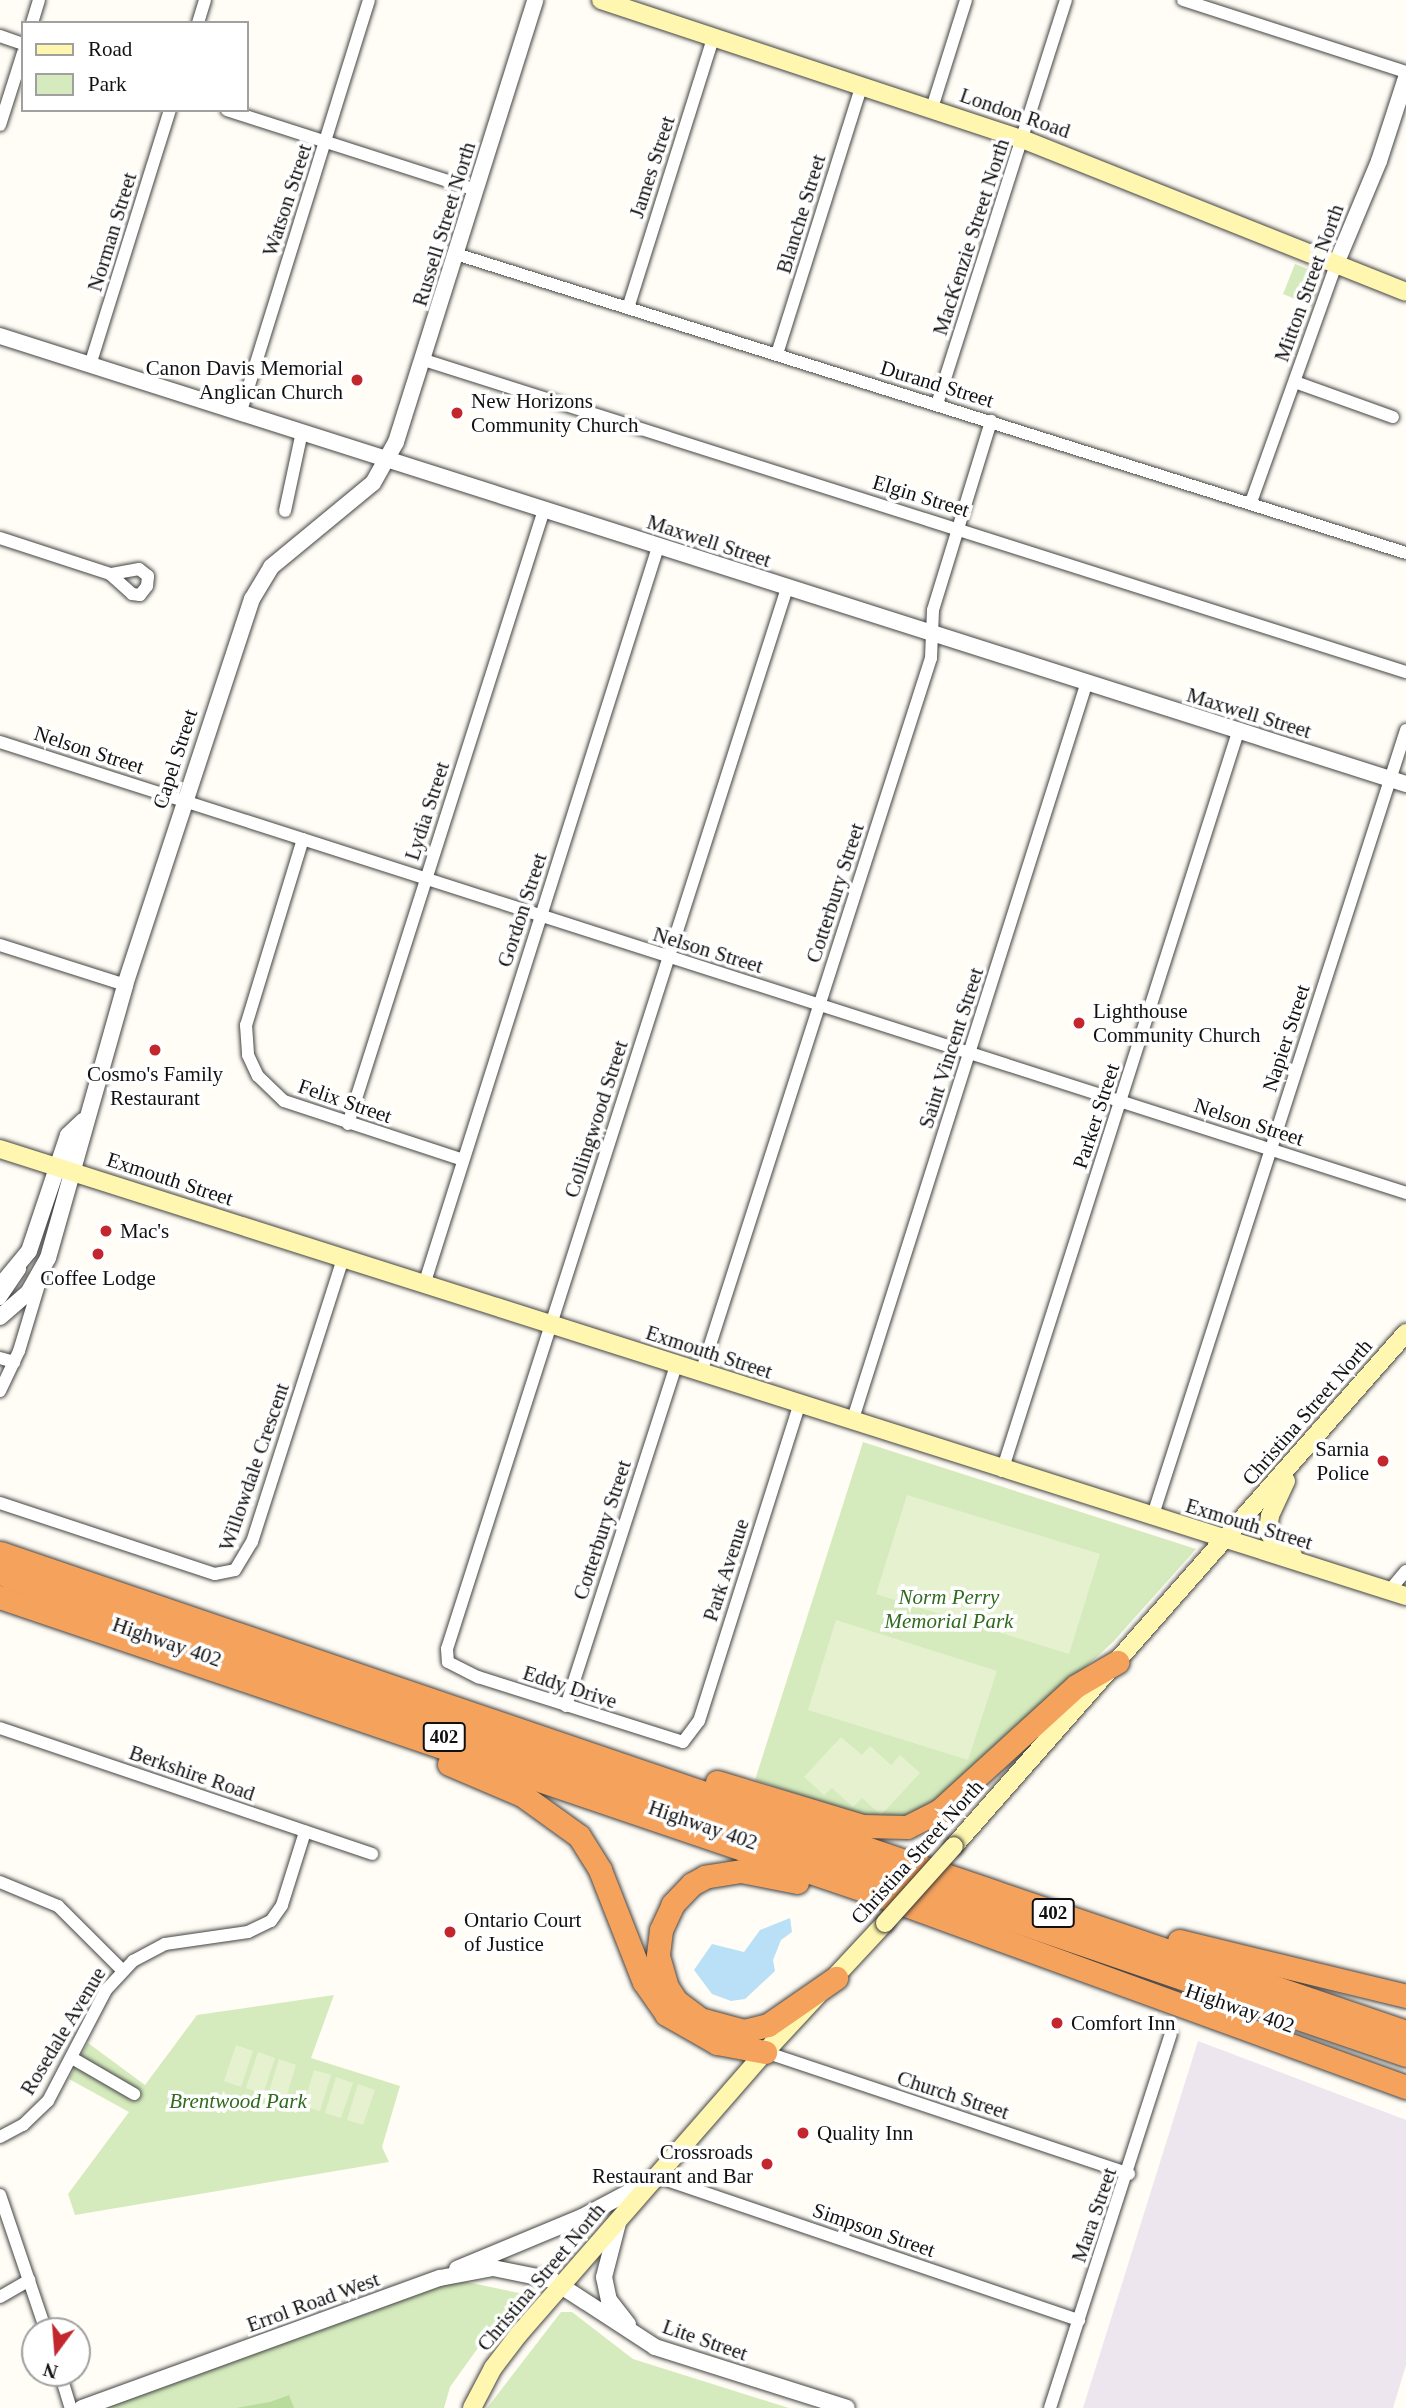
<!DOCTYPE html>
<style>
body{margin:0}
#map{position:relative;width:1406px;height:2408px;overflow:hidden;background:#fffdf5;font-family:Georgia,serif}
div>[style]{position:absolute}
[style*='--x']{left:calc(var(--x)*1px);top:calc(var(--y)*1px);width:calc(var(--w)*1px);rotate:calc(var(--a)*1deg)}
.industrial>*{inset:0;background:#eee6ef}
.green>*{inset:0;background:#d5ebbd}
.forest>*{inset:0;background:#b9dc9c}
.pitch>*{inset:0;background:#e6f2cf}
.water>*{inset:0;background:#b9e0f7}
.roads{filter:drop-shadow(0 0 2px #444) drop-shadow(0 0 2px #444)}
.minor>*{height:12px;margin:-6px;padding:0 6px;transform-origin:6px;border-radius:6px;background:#fff}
.tertiary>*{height:16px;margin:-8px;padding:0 8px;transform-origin:8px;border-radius:8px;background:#fff}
.secondary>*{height:18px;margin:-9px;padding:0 9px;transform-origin:9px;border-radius:9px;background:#fff6b0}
.motorway>*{height:23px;margin:-11.5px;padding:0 11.5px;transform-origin:11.5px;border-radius:11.5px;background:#f5a25d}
.bridges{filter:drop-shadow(0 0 2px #333) drop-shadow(0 0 2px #333)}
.secondary-bridge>*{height:18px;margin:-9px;padding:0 9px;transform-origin:9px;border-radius:9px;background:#fff6b0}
.dots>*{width:19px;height:19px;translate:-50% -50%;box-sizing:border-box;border:4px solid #fff;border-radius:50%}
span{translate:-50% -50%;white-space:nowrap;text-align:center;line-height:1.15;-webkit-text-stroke:7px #fff;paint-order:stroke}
.shield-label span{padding:2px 5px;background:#fff;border:2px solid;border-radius:5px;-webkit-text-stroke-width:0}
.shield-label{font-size:19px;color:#111;font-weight:700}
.street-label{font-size:21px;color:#111}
.poi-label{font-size:21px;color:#111}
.right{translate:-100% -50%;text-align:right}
.left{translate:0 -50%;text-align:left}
.park-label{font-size:21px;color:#2f6b1f;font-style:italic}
.legend{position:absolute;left:21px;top:21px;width:228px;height:91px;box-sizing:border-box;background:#fff;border:2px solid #a0a0a0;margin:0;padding:9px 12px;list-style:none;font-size:21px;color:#111}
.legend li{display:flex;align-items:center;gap:14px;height:35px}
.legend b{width:35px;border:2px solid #a0a0a0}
.north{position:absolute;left:21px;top:2317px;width:70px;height:70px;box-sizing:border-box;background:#fff;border:2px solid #a0a0a0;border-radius:50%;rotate:196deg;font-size:19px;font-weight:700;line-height:28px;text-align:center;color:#111}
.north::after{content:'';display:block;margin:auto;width:24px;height:32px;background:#c4262e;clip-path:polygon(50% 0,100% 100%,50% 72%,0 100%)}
</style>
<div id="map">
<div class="industrial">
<i style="clip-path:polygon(1198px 2041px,1406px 2120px,1406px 2365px,1393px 2408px,1083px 2408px)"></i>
</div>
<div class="green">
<i style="clip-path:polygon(1295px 264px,1323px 275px,1312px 306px,1283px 294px)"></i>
<i style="clip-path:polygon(863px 1442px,1196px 1549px,1113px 1642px,954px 1787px,911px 1816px,869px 1818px,755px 1780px)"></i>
<i style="clip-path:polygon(334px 1995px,311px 2058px,400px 2086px,382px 2147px,389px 2162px,75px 2215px,68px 2194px,129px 2112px,69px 2079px,88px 2043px,145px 2085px,197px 2015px)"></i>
<i style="clip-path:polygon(457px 2280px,524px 2294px,495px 2324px,450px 2387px,444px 2408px,87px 2408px)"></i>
<i style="clip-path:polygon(561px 2312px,572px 2312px,633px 2359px,789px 2408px,487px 2408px)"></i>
</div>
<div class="forest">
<i style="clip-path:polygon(289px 2395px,294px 2408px,236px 2408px,270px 2402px)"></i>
</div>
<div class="pitch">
<i style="clip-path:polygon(907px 1495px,1100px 1554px,1069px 1654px,876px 1594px)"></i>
<i style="clip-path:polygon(836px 1620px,997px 1671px,968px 1760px,808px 1710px)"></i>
<i style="clip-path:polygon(841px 1737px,862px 1755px,870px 1746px,891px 1765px,900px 1755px,920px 1773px,881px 1815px,862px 1798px,853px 1807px,832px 1788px,824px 1795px,804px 1777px)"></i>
<i style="clip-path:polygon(236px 2045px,253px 2051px,241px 2087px,224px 2081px)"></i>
<i style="clip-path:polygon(258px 2052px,275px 2058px,263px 2094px,246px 2088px)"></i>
<i style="clip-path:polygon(279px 2059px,296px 2065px,285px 2101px,268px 2095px)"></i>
<i style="clip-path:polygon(314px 2070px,331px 2075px,320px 2111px,303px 2106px)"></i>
<i style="clip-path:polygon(336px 2077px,353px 2083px,341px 2118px,325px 2113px)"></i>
<i style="clip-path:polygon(358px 2084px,375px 2090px,363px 2125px,347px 2120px)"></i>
</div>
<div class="water">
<i style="clip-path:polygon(790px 1918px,792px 1932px,781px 1940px,773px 1960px,775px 1971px,745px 1999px,731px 2001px,712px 1994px,694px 1970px,712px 1944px,744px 1952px,760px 1930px)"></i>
</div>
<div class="roads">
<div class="minor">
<i style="--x:1183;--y:0;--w:234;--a:17.9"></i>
<i style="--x:32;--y:23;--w:24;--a:-73"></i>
<i style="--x:198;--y:23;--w:24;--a:-73"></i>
<i style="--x:0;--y:36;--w:24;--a:19"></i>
<i style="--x:932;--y:108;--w:113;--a:-72.5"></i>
<i style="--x:227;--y:110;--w:262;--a:17.8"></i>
<i style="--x:0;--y:125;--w:76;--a:-72.3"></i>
<i style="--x:456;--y:254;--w:996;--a:17.47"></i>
<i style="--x:628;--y:308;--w:282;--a:-72.5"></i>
<i style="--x:777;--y:354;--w:282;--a:-72.5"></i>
<i style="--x:424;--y:360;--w:1030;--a:17.63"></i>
<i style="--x:90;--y:365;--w:267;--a:-72.6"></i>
<i style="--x:1295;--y:382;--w:104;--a:19.7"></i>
<i style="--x:937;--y:404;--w:424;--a:-72.3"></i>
<i style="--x:241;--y:411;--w:430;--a:-72.7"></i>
<i style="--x:1251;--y:502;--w:253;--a:-70.3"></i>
<i style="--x:285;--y:511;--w:81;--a:-77.9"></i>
<i style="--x:0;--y:538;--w:116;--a:18.1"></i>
<i style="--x:110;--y:574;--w:30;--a:42"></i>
<i style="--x:132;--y:594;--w:8;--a:7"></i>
<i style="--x:140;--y:595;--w:11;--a:-52"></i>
<i style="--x:147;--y:586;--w:10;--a:-84"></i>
<i style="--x:148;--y:576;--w:11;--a:-142"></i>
<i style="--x:139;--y:569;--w:29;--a:170"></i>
<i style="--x:787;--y:588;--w:1114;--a:107.77"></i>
<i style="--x:447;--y:1649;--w:13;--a:86"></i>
<i style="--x:448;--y:1662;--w:34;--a:27"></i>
<i style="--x:478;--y:1677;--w:215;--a:17.6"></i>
<i style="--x:683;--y:1742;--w:26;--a:-53"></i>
<i style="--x:699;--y:1721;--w:331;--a:-72.4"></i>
<i style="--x:0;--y:742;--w:1477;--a:17.78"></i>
<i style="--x:303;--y:839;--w:195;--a:107"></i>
<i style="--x:246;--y:1025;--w:30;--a:86"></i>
<i style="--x:248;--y:1055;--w:23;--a:65"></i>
<i style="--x:258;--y:1076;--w:36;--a:44"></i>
<i style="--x:284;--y:1101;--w:188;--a:18.2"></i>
<i style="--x:0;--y:945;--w:131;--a:17.7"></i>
<i style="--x:348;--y:1124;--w:645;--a:-72.3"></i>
<i style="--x:424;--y:1285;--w:774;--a:-72.41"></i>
<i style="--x:0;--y:1299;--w:36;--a:-56"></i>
<i style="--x:0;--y:1358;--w:15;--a:16"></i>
<i style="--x:701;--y:1373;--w:751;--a:-72.17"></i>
<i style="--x:931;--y:658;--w:48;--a:-87.6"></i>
<i style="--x:933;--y:610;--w:198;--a:-72.9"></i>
<i style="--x:0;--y:1391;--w:44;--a:-64.6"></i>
<i style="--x:19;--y:1351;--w:76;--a:-73.2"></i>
<i style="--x:852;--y:1422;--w:773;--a:-72.39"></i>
<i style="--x:1002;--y:1471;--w:776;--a:-72.29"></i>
<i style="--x:0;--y:1503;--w:226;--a:18.3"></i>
<i style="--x:215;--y:1574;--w:20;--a:-11"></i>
<i style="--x:235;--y:1570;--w:33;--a:-59"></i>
<i style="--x:252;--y:1542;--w:297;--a:-72.2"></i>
<i style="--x:1152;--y:1518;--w:828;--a:-72.13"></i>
<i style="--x:1389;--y:1591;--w:26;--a:-50"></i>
<i style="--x:566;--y:1706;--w:358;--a:-72.1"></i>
<i style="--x:0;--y:1728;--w:393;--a:18.7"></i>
<i style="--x:0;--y:1882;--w:63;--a:22.5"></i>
<i style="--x:58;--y:1906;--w:91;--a:45"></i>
<i style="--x:765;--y:2052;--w:384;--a:18.5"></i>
<i style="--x:72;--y:2058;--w:72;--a:30.1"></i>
<i style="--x:0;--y:2137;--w:26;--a:-28"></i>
<i style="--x:23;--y:2125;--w:35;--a:-44"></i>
<i style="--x:48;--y:2101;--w:125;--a:-62.4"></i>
<i style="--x:106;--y:1990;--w:40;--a:-47"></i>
<i style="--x:133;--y:1961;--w:36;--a:-28"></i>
<i style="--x:165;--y:1944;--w:84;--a:-8.2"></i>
<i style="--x:248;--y:1932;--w:25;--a:-26"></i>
<i style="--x:271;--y:1921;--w:19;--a:-55"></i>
<i style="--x:282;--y:1905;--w:77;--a:-72.5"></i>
<i style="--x:658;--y:2177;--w:445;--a:18.8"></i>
<i style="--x:0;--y:2195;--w:144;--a:71.3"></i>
<i style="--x:0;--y:2297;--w:34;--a:-30"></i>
<i style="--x:60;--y:2373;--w:37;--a:73"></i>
<i style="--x:1050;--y:2408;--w:393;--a:-72.1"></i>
</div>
<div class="tertiary">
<i style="--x:1336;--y:264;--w:112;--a:-67.3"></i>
<i style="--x:1379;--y:161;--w:87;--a:-72"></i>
<i style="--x:0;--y:336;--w:1476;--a:17.67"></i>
<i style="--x:0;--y:1286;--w:45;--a:-50.4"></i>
<i style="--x:29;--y:1251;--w:122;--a:-71.4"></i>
<i style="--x:68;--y:1135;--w:21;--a:-43"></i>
<i style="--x:0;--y:1317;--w:37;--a:-41"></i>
<i style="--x:28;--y:1293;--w:40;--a:-60.3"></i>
<i style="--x:48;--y:1258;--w:284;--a:-74.2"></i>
<i style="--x:125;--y:985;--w:406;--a:-71.8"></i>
<i style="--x:252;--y:599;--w:37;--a:-59"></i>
<i style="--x:271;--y:567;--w:132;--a:-39.5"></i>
<i style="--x:373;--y:483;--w:47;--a:-60.7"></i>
<i style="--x:396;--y:442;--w:463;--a:-72.5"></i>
<i style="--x:618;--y:2223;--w:56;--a:104.5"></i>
<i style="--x:604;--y:2277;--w:24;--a:78"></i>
<i style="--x:609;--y:2300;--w:31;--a:52"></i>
<i style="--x:457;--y:2269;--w:135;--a:-22.6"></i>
<i style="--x:582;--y:2217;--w:77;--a:-27.9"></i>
<i style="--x:82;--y:2408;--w:381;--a:-20"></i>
<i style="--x:440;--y:2278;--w:54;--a:-10.7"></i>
<i style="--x:493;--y:2268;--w:60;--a:11.5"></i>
<i style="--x:552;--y:2280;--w:123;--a:33"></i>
<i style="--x:655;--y:2347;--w:201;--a:17.6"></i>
</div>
<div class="secondary">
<i style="--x:601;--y:0;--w:443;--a:18.3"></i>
<i style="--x:1022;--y:139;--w:413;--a:21.7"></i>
<i style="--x:0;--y:1149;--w:1475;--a:17.64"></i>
<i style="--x:1286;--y:1481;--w:38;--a:115"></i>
<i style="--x:1270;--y:1516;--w:15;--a:98"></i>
<i style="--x:1268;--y:1531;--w:17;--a:59"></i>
<i style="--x:1277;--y:1546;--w:19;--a:32"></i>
<i style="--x:954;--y:1846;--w:684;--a:-48.62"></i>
<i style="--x:472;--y:2408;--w:45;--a:-62.3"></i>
<i style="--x:493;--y:2368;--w:43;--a:-52.6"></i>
<i style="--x:519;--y:2334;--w:374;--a:-48.9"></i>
<i style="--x:765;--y:2052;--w:176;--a:-47.1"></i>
</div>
<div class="motorway">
<i style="--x:0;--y:1553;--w:1485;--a:18.81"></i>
<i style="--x:0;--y:1573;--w:1486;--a:18.92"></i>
<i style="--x:0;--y:1597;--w:930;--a:18.75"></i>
<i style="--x:881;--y:1896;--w:559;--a:19.99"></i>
<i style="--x:449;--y:1764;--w:79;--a:23"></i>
<i style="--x:522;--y:1795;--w:70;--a:35.7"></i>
<i style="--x:579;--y:1836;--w:40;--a:58"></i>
<i style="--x:600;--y:1870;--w:120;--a:68.6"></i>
<i style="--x:644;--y:1982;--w:39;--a:55"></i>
<i style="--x:666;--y:2014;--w:59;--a:29.6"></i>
<i style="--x:717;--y:2043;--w:49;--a:10.6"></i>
<i style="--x:717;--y:1782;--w:152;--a:16.8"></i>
<i style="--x:863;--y:1826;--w:44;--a:1.3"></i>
<i style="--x:907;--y:1827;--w:36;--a:-27"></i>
<i style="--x:939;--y:1811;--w:185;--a:-42.4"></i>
<i style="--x:1076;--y:1686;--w:48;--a:-30.3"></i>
<i style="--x:797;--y:1882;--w:57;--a:-168.9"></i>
<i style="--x:741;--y:1871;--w:36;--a:171"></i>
<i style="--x:705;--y:1877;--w:15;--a:152"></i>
<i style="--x:692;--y:1884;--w:28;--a:134"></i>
<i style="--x:673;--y:1904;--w:29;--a:115"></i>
<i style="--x:661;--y:1930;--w:26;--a:97"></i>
<i style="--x:658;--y:1956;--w:32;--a:74"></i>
<i style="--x:667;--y:1987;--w:17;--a:57"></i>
<i style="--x:676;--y:2001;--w:30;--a:37"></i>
<i style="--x:700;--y:2019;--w:46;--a:15.3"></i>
<i style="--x:744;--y:2031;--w:25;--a:-14"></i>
<i style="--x:768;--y:2025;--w:83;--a:-34.7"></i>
<i style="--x:1179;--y:1941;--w:234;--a:13.6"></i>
</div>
</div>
<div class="bridges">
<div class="secondary-bridge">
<i style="--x:885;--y:1923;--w:103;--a:-48.1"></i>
</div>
</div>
<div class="dots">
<i style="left:357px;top:380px;background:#c4262e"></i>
<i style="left:457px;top:413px;background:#c4262e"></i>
<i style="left:1079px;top:1023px;background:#c4262e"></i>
<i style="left:155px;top:1050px;background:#c4262e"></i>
<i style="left:106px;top:1231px;background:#c4262e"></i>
<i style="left:98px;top:1254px;background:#c4262e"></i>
<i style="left:1383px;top:1461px;background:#c4262e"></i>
<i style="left:450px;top:1932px;background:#c4262e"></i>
<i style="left:1057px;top:2023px;background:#c4262e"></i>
<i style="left:803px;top:2133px;background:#c4262e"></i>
<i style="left:767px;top:2164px;background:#c4262e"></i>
</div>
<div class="shield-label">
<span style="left:444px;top:1737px">402</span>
<span style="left:1053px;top:1913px">402</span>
</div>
<div class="street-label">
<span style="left:1015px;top:113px;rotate:19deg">London Road</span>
<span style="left:652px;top:167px;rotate:-72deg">James Street</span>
<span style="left:287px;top:200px;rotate:-72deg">Watson Street</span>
<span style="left:801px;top:214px;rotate:-73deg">Blanche Street</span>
<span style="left:444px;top:224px;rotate:-73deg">Russell Street North</span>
<span style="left:112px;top:232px;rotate:-73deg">Norman Street</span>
<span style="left:971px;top:237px;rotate:-72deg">MacKenzie Street North</span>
<span style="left:1309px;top:283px;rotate:-70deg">Mitton Street North</span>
<span style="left:937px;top:384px;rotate:17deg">Durand Street</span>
<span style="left:921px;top:496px;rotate:17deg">Elgin Street</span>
<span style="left:709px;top:541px;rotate:18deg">Maxwell Street</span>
<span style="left:1249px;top:713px;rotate:17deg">Maxwell Street</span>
<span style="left:89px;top:750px;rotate:18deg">Nelson Street</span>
<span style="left:175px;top:759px;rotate:-72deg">Capel Street</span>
<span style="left:427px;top:811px;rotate:-72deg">Lydia Street</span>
<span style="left:835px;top:893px;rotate:-72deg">Cotterbury Street</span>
<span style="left:522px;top:910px;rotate:-72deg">Gordon Street</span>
<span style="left:708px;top:950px;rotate:17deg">Nelson Street</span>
<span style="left:1286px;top:1038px;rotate:-72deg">Napier Street</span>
<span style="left:951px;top:1048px;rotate:-72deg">Saint Vincent Street</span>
<span style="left:345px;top:1101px;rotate:19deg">Felix Street</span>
<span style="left:1096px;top:1116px;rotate:-72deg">Parker Street</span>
<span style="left:596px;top:1119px;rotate:-72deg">Collingwood Street</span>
<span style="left:1249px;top:1122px;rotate:18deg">Nelson Street</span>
<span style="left:170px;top:1179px;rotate:18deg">Exmouth Street</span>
<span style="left:709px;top:1352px;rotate:18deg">Exmouth Street</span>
<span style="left:1307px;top:1412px;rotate:-49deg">Christina Street North</span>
<span style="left:254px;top:1467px;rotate:-71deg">Willowdale Crescent</span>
<span style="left:1249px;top:1524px;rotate:17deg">Exmouth Street</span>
<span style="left:602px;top:1530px;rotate:-72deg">Cotterbury Street</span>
<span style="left:726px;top:1570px;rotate:-72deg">Park Avenue</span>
<span style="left:167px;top:1642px;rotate:19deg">Highway 402</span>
<span style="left:570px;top:1687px;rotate:18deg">Eddy Drive</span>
<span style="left:192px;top:1773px;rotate:19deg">Berkshire Road</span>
<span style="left:703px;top:1825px;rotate:19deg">Highway 402</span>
<span style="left:917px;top:1852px;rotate:-48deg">Christina Street North</span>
<span style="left:1240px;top:2008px;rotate:19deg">Highway 402</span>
<span style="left:63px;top:2031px;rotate:-59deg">Rosedale Avenue</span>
<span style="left:953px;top:2095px;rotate:18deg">Church Street</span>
<span style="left:1094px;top:2215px;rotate:-71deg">Mara Street</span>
<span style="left:874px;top:2230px;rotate:19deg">Simpson Street</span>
<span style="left:541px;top:2277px;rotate:-50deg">Christina Street North</span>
<span style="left:313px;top:2302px;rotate:-20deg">Errol Road West</span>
<span style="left:705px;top:2340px;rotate:19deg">Lite Street</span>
</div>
<div class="poi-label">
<span class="right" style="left:343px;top:380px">Canon Davis Memorial<br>Anglican Church</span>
<span class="left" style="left:471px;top:413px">New Horizons<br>Community Church</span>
<span class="left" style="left:1093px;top:1023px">Lighthouse<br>Community Church</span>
<span style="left:155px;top:1086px">Cosmo's Family<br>Restaurant</span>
<span class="left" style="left:120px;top:1231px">Mac's</span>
<span style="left:98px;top:1278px">Coffee Lodge</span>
<span class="right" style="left:1369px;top:1461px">Sarnia<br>Police</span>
<span class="left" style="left:464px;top:1932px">Ontario Court<br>of Justice</span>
<span class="left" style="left:1071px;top:2023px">Comfort Inn</span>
<span class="left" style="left:817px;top:2133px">Quality Inn</span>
<span class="right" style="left:753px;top:2164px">Crossroads<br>Restaurant and Bar</span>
</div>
<div class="park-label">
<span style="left:949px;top:1609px">Norm Perry<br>Memorial Park</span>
<span style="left:238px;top:2101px">Brentwood Park</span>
</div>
<ul class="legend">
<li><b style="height:9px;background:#fff6b0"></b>Road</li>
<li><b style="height:19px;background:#d5ebbd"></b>Park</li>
</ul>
<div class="north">N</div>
</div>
